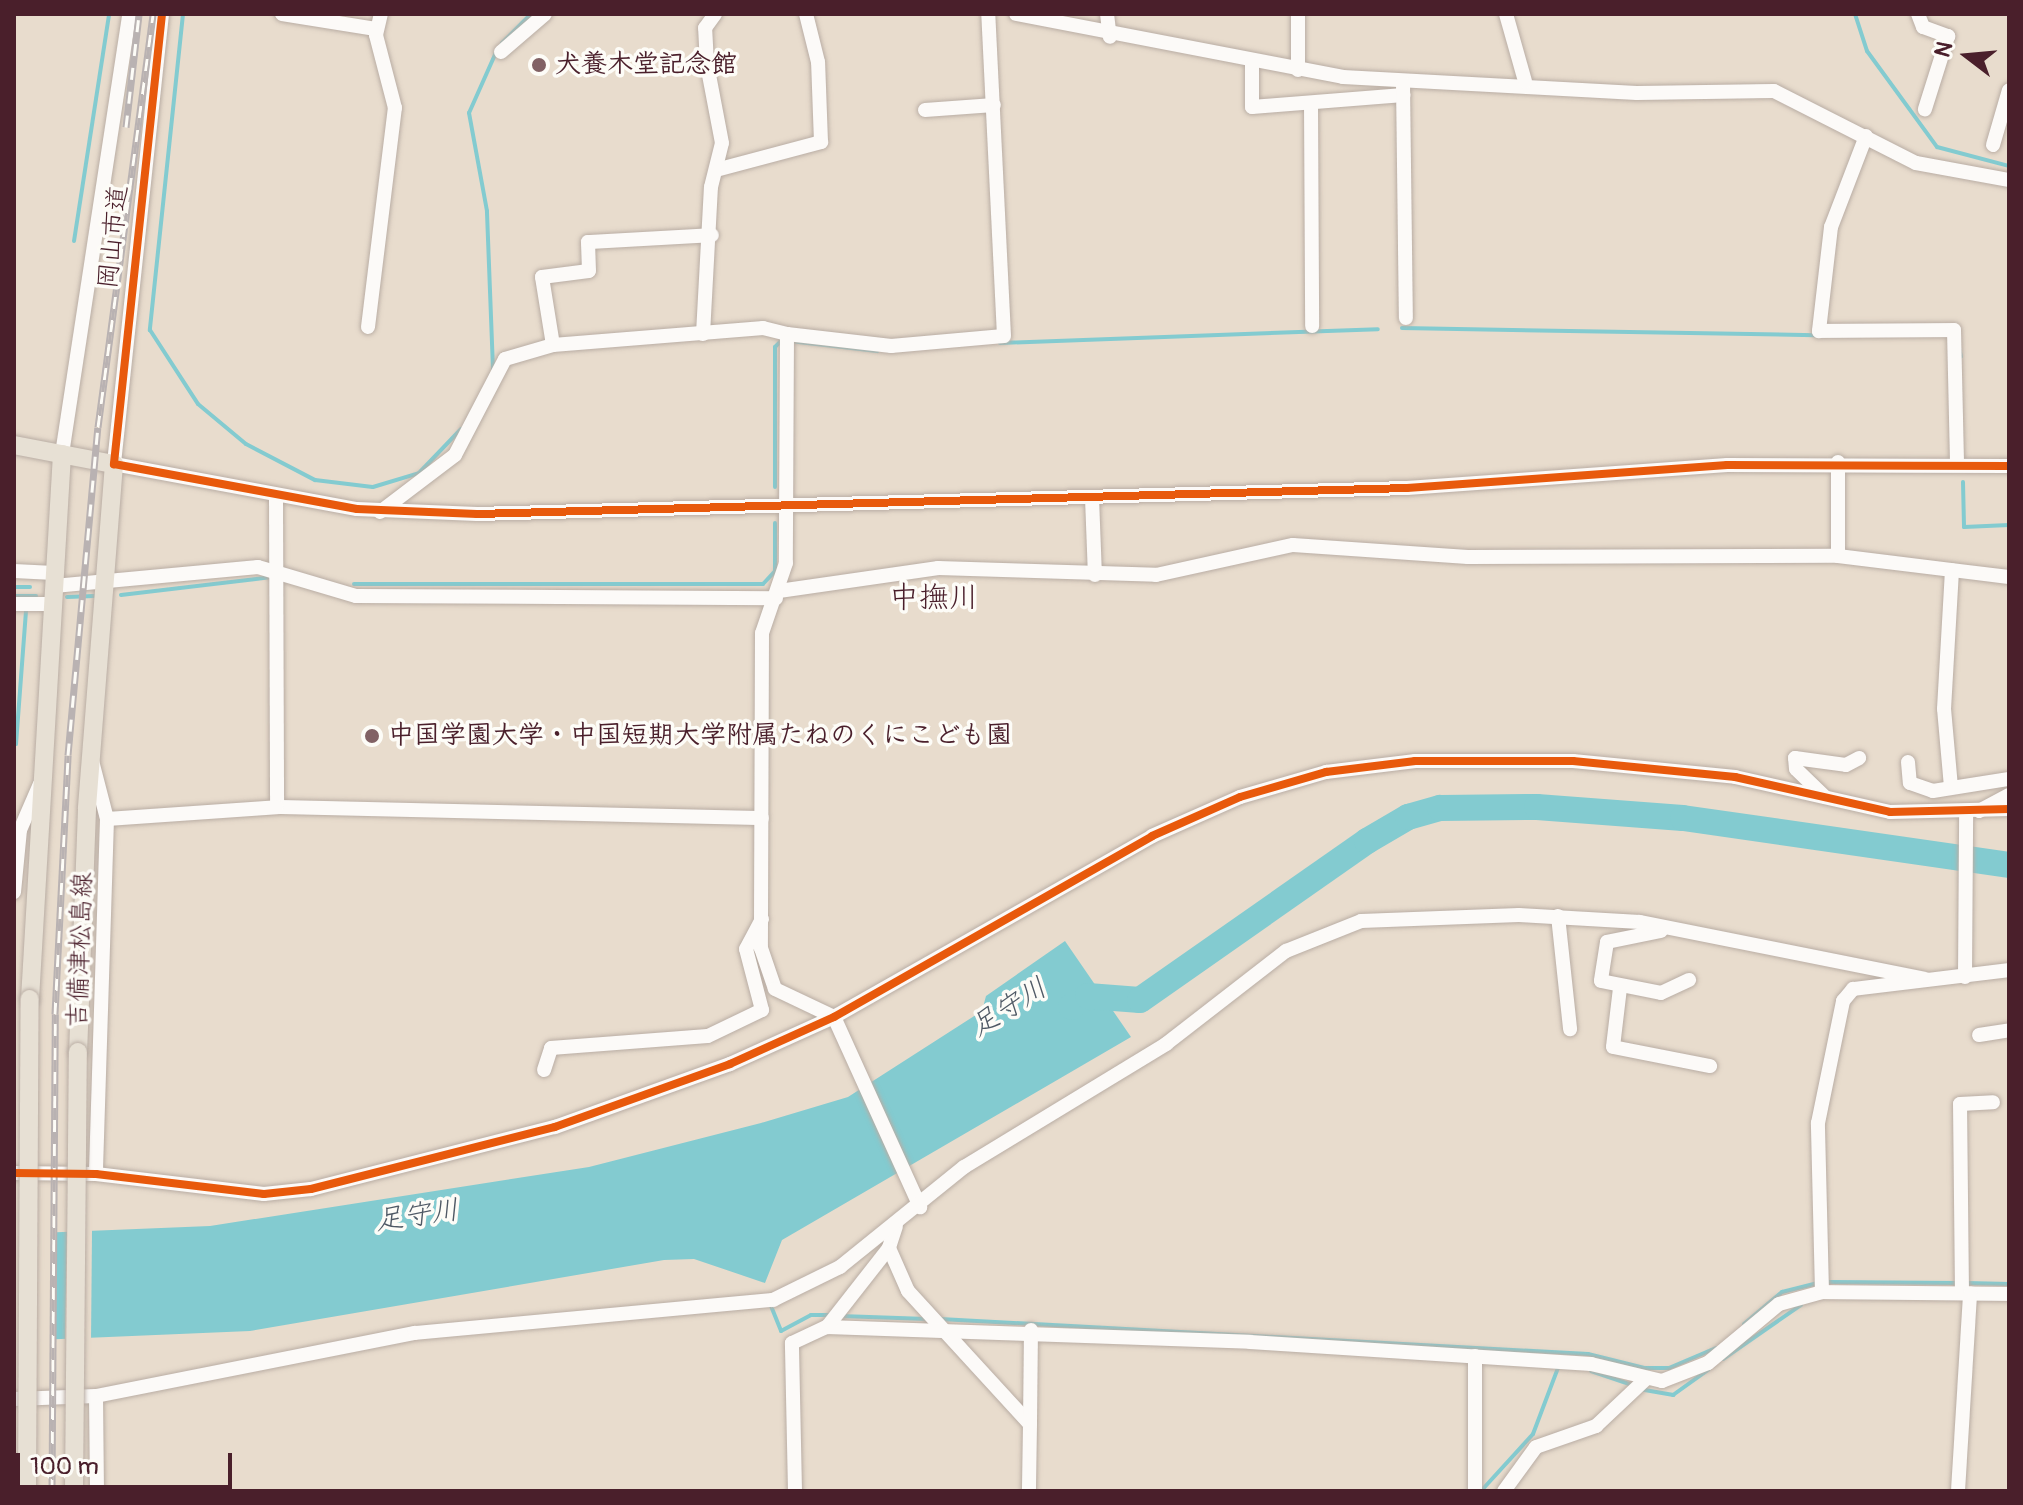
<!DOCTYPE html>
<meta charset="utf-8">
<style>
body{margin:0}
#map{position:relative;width:2023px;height:1505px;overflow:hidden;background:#e8dccd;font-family:Pangolin,"Klee One",sans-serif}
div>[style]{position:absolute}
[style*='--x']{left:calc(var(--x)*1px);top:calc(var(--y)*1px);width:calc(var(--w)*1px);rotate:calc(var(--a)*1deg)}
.water>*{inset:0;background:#83cbd0}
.pier>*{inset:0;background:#e8dccd}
.stream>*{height:4px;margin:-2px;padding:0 2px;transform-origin:2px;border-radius:2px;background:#83cbd0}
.river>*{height:26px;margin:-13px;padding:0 13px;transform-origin:13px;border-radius:13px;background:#83cbd0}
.roads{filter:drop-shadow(0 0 2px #b9ada4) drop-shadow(0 0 2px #b9ada4)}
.minor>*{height:14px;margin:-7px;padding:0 7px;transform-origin:7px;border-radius:7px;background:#fcfaf8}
.major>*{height:18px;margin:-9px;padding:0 9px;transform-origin:9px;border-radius:9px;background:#e7e0d4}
.rail>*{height:7px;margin-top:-3.5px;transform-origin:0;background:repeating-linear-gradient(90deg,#fdfcf7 0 12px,#b9b2b2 0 24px);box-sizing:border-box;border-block:2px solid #b9b2b2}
.bridges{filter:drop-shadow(0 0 2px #b9ada4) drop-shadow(0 0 2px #b9ada4)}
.major-bridge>*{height:18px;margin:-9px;padding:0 9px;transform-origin:9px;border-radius:9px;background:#e7e0d4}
.cycleway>*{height:8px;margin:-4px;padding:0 4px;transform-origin:4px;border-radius:4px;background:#e8590c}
.dots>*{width:22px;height:22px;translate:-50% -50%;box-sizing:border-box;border:4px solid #fdfcf7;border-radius:50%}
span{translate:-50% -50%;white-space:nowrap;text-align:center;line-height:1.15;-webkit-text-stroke:7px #fdfcf7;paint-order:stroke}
.poi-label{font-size:26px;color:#4a1f2b;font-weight:700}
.left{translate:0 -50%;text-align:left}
.street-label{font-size:26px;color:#4a1f2b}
.water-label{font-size:28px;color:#4f5965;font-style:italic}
.quarter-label{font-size:30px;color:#4a1f2b}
.frame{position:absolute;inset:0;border:16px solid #4a1f2b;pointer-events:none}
.north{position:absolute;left:1927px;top:16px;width:80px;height:80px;-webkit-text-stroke:6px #fdfcf7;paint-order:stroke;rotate:286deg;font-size:22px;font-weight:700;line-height:32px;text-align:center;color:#4a1f2b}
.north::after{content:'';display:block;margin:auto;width:28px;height:36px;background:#4a1f2b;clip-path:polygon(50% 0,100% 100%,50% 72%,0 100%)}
.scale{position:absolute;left:16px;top:1453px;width:216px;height:36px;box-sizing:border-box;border:4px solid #4a1f2b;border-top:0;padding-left:10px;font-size:24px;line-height:28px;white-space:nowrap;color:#4a1f2b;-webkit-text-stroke:6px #fdfcf7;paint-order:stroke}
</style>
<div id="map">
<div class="water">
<i style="clip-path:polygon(1065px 941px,1131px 1037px,782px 1240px,765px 1283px,694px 1259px,664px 1260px,250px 1331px,14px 1341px,14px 1234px,210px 1226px,589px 1167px,761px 1123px,848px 1097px,982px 1011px,986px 996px)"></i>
</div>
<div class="pier">
<i style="clip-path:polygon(14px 1230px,33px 1230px,33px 1345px,14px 1345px)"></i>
<i style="clip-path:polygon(37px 1230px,56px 1230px,55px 1344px,35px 1345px)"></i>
<i style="clip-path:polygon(67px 1230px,92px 1230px,91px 1344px,65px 1344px)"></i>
</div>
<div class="stream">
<i style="--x:183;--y:14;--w:318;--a:96"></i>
<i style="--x:150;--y:330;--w:88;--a:57"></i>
<i style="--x:198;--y:404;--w:62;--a:39.8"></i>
<i style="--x:246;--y:444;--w:78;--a:27.6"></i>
<i style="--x:315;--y:480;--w:58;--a:6.9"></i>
<i style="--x:373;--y:487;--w:48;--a:-16.9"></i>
<i style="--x:419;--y:473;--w:61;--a:-46.3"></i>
<i style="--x:1855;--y:14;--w:39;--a:72"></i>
<i style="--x:1867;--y:51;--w:119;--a:53.9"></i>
<i style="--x:1937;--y:147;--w:74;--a:14.8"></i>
<i style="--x:502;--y:43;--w:41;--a:-45"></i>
<i style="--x:74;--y:241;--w:230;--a:-81.2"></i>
<i style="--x:1402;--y:328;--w:414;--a:1"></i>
<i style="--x:1957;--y:338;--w:19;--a:78"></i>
<i style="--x:790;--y:341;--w:88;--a:6.6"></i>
<i style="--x:1000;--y:343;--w:378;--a:-2.1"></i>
<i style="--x:493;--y:369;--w:158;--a:-92.2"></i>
<i style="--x:487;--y:211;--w:100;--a:-100.4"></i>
<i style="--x:469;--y:113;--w:69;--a:-66"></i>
<i style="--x:1963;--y:482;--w:45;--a:88.7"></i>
<i style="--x:1964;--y:527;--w:45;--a:-2.5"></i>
<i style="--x:775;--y:487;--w:140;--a:-90"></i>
<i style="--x:775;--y:347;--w:10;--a:-45"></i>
<i style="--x:354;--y:584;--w:409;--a:0"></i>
<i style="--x:763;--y:584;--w:18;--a:-47"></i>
<i style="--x:775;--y:571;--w:48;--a:-90"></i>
<i style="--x:14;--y:587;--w:16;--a:0"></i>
<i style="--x:121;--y:595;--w:153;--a:-6.8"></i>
<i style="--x:14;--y:596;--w:22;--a:0"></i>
<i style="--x:67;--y:597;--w:27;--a:-2"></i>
<i style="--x:16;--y:744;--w:148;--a:-85.7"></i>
<i style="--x:1827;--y:1282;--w:131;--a:0.4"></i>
<i style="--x:1966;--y:1283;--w:43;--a:1.3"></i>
<i style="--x:771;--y:1306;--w:27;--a:68"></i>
<i style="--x:781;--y:1331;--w:34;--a:-28"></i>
<i style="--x:811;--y:1315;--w:20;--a:0"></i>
<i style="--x:840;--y:1316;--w:87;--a:2"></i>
<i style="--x:940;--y:1319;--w:649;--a:3.09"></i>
<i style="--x:1588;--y:1354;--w:59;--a:13.8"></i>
<i style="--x:1645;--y:1368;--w:24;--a:0"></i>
<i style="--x:1669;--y:1368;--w:51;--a:-23.1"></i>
<i style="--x:1744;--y:1324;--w:50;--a:-40.1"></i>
<i style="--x:1782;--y:1292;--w:37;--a:-14"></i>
<i style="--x:1723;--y:1359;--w:95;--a:-34.7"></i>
<i style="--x:1591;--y:1371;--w:43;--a:18.9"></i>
<i style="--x:1639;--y:1389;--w:35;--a:10"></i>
<i style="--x:1673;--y:1395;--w:44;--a:-35.8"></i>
<i style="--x:1481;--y:1491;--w:77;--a:-47.6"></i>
<i style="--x:1533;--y:1434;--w:71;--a:-69.3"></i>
</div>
<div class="river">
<i style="--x:1071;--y:1007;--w:20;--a:-33"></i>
<i style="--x:1088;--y:996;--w:52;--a:4.4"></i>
<i style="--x:1140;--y:1000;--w:277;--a:-35"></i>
<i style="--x:1367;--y:841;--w:48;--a:-30.3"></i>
<i style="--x:1408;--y:817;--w:33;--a:-16"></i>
<i style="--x:1440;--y:808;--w:97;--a:-0.6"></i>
<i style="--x:1537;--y:807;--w:146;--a:4.3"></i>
<i style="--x:1683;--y:818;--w:329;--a:8.2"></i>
</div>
<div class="roads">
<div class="minor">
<i style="--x:162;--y:14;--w:453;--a:96.1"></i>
<i style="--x:114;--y:464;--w:247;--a:10.5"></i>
<i style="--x:357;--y:509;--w:120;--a:2.4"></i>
<i style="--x:477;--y:514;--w:930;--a:-1.6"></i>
<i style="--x:1407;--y:488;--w:321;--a:-4.1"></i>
<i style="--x:1727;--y:465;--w:282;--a:0.2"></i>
<i style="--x:282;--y:14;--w:95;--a:9.1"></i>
<i style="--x:1016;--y:14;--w:333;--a:10.9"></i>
<i style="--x:1343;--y:77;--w:294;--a:3.1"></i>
<i style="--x:1637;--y:93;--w:137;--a:-0.8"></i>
<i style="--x:1774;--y:91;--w:159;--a:26.9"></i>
<i style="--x:1916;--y:163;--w:95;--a:10.4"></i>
<i style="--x:1107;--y:14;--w:23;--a:83"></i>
<i style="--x:1506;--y:14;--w:70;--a:74.2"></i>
<i style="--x:1918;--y:14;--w:14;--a:69"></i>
<i style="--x:1923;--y:27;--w:27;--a:20"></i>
<i style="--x:1948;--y:36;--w:77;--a:107.5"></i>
<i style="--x:501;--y:52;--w:58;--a:-40.8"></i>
<i style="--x:1252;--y:63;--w:44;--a:90"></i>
<i style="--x:1252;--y:107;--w:152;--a:-4.5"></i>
<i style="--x:1298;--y:70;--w:56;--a:-90"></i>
<i style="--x:1403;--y:83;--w:235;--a:89.3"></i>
<i style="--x:1311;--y:103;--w:223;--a:89.7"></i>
<i style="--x:925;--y:110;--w:69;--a:-4.1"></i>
<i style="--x:1866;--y:136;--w:97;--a:111"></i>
<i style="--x:1831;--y:227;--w:105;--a:96.6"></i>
<i style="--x:1819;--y:331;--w:135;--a:-0.4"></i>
<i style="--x:1954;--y:330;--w:134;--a:88.7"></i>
<i style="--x:1993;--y:145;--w:57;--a:-73.8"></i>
<i style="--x:716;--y:170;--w:109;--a:-14.9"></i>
<i style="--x:821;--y:142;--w:80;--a:-92.1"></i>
<i style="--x:818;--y:62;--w:49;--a:-104"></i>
<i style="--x:368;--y:327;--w:221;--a:-83"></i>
<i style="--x:395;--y:108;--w:75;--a:-104.6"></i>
<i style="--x:376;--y:35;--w:22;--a:-77"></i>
<i style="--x:703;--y:334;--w:147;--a:-86.9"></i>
<i style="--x:711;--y:187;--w:45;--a:-76"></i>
<i style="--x:722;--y:143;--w:80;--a:-100.8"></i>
<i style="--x:707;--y:64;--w:36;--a:-93"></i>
<i style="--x:705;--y:28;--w:17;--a:-54"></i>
<i style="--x:787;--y:334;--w:105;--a:6.6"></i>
<i style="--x:891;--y:346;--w:113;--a:-5.1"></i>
<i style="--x:1004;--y:336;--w:322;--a:-92.8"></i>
<i style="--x:553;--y:345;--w:69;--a:-99.2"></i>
<i style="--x:542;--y:277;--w:47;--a:-7.3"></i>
<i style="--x:589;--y:271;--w:29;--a:-92"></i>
<i style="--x:588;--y:242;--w:124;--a:-3.2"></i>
<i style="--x:62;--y:454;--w:445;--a:-81.3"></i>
<i style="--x:276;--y:496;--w:311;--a:89.8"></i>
<i style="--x:277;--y:807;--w:485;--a:1.3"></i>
<i style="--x:1092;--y:498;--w:77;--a:87.8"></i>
<i style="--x:380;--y:512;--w:94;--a:-37.2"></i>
<i style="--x:455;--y:455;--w:108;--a:-62.5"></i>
<i style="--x:505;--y:359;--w:50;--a:-16.3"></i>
<i style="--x:553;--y:345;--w:211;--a:-4.6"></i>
<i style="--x:763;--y:328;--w:25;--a:14"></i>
<i style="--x:787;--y:334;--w:229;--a:90.3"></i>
<i style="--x:786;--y:563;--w:74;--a:108.9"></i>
<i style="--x:762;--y:633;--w:315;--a:90.2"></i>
<i style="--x:761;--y:948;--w:43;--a:71.1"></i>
<i style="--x:775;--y:989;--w:65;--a:25.4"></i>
<i style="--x:834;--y:1017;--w:209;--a:65.6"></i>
<i style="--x:1838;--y:556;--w:94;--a:-90"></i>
<i style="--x:14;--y:571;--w:40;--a:2.9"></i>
<i style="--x:54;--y:586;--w:205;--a:-5.3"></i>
<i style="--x:258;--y:567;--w:102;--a:16.5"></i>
<i style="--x:356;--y:596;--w:420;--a:0.3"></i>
<i style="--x:779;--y:591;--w:161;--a:-8.2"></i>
<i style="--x:938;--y:568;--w:218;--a:1.8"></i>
<i style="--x:1156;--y:575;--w:140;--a:-12.4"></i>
<i style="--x:1293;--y:545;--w:175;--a:3.9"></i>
<i style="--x:1468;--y:557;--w:370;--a:-0.2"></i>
<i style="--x:1838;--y:556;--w:172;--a:7"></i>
<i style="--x:14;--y:604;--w:38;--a:0"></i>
<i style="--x:91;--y:757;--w:64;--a:75.5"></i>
<i style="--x:107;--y:819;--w:355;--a:91.8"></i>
<i style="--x:1908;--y:762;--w:21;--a:85"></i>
<i style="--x:1910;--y:783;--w:24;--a:19"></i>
<i style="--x:1933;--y:791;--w:77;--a:-9"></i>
<i style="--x:1951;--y:787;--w:78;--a:-95.1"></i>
<i style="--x:1944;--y:709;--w:139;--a:-86.7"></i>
<i style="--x:1825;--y:797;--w:40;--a:-136"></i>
<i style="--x:1796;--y:769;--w:11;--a:-95"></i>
<i style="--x:1795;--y:758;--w:51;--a:7.8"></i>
<i style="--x:1846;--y:765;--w:15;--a:-28"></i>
<i style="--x:1979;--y:811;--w:34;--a:-28"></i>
<i style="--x:107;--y:819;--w:170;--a:-4"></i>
<i style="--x:14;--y:892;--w:62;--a:-84.5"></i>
<i style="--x:20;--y:830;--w:50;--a:-66.5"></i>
<i style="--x:1558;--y:916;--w:114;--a:83.9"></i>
<i style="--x:1661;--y:931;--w:55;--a:168.5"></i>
<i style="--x:1607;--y:942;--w:39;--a:99"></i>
<i style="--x:1601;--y:981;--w:61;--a:11.3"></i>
<i style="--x:1661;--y:993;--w:31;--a:-25"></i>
<i style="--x:1965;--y:977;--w:162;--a:-89.6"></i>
<i style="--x:1620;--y:988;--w:59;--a:96.8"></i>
<i style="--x:1613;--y:1047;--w:99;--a:11.1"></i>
<i style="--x:1979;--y:1035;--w:30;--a:-9"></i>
<i style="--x:544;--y:1070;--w:23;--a:-72"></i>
<i style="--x:551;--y:1048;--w:157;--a:-4.4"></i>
<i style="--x:708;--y:1036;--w:60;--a:-25.7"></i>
<i style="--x:762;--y:1010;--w:63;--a:-104.7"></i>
<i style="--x:746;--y:949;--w:34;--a:-62"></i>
<i style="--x:14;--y:1173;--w:82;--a:0.7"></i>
<i style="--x:96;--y:1174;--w:169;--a:6.8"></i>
<i style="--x:264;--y:1194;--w:47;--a:-6.1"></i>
<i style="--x:311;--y:1189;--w:252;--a:-14.3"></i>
<i style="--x:555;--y:1127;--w:186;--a:-19.8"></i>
<i style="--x:730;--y:1064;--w:114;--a:-24.3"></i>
<i style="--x:834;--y:1017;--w:366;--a:-29.6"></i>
<i style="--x:1152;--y:836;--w:96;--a:-23.9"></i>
<i style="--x:1240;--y:797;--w:90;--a:-16.2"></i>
<i style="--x:1326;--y:772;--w:90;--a:-7"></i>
<i style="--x:1415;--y:761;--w:158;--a:0"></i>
<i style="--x:1573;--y:761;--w:163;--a:5.6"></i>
<i style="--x:1735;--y:777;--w:159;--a:12.7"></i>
<i style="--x:1890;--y:812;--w:119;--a:-1.4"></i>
<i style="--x:896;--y:1226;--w:23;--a:108"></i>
<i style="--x:889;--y:1248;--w:47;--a:66.2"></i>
<i style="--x:908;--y:1291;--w:180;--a:47.5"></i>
<i style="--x:1030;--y:1424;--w:67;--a:90.9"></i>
<i style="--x:1822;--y:1292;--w:169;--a:-91.4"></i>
<i style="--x:1818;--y:1123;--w:125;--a:-78.4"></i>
<i style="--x:1843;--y:1001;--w:16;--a:-50"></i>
<i style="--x:1853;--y:989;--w:157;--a:-6.9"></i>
<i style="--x:1962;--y:1293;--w:189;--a:-90.6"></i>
<i style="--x:1960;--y:1104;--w:33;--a:-3"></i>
<i style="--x:827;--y:1327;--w:423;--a:2"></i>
<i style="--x:1250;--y:1342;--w:342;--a:3.7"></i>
<i style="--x:1591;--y:1364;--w:73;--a:13.5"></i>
<i style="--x:1662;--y:1381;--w:49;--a:-21.4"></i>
<i style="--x:1708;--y:1363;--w:92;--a:-39.7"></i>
<i style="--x:1779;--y:1304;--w:45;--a:-15.6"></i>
<i style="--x:1822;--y:1292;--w:187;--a:0.6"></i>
<i style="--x:96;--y:1396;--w:95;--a:89.4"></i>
<i style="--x:14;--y:1399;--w:82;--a:-2.1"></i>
<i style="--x:96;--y:1396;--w:325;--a:-11.2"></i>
<i style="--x:415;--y:1333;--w:360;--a:-5.3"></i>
<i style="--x:773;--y:1300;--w:75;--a:-26.2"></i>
<i style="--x:840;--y:1267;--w:159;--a:-38.9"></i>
<i style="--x:964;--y:1167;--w:237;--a:-31.3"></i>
<i style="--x:1166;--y:1044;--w:152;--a:-37.8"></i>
<i style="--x:1286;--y:951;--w:81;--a:-21.8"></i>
<i style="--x:1361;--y:921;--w:158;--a:-2.2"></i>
<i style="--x:1519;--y:915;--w:121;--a:3.3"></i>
<i style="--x:1640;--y:922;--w:290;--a:11.3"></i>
<i style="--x:1030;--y:1424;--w:94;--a:-89.4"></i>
<i style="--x:795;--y:1491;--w:148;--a:-91.2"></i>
<i style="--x:792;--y:1343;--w:38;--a:-25"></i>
<i style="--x:827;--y:1327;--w:100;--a:-51.9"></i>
<i style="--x:1475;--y:1491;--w:135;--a:-90"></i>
<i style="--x:1504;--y:1491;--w:54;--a:-54"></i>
<i style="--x:1536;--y:1447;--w:64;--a:-19.3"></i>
<i style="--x:1596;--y:1426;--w:70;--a:-43.3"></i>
<i style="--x:1958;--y:1491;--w:198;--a:-86.5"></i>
</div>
<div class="major">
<i style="--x:14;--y:445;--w:102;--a:10.8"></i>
<i style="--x:114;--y:464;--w:346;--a:94.5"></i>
<i style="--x:87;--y:809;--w:243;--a:92.1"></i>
<i style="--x:30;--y:999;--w:546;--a:-86.64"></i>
</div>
</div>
<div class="rail">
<i style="--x:126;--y:127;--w:114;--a:-83.4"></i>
<i style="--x:52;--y:1491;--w:477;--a:-89.6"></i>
<i style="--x:55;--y:1014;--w:259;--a:-87.1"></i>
<i style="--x:68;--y:755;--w:329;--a:-84.8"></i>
<i style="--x:98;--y:427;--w:417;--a:-82.4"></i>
</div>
<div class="bridges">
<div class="major-bridge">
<i style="--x:27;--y:1491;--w:492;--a:-89.7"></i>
<i style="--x:74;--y:1491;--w:439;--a:-89.5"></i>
</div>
</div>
<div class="cycleway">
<i style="--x:162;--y:14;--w:453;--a:96.1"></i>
<i style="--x:114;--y:464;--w:247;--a:10.5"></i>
<i style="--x:357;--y:509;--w:120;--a:2.4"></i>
<i style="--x:477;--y:514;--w:930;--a:-1.6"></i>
<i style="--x:1407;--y:488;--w:321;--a:-4.1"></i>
<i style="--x:1727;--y:465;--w:282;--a:0.2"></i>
<i style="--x:14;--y:1173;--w:82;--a:0.7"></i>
<i style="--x:96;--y:1174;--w:169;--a:6.8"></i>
<i style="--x:264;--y:1194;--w:47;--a:-6.1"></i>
<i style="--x:311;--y:1189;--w:252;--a:-14.3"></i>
<i style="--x:555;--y:1127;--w:186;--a:-19.8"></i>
<i style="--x:730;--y:1064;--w:114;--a:-24.3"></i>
<i style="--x:834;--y:1017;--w:366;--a:-29.6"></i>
<i style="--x:1152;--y:836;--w:96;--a:-23.9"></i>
<i style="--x:1240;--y:797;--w:90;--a:-16.2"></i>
<i style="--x:1326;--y:772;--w:90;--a:-7"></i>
<i style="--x:1415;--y:761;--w:158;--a:0"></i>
<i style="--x:1573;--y:761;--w:163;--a:5.6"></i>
<i style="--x:1735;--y:777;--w:159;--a:12.7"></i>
<i style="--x:1890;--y:812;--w:119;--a:-1.4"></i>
</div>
<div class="dots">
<i style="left:539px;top:65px;background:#816164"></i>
<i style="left:372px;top:736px;background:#816164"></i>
</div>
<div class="poi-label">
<span class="left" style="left:555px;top:65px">犬養木堂記念館</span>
<span class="left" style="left:388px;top:736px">中国学園大学・中国短期大学附属たねのくにこども園</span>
</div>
<div class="street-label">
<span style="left:114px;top:237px;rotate:-84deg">岡山市道</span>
<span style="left:81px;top:950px;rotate:-88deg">吉備津松島線</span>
</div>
<div class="water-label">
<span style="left:1009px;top:1008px;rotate:-32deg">足守川</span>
<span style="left:417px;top:1216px;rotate:-8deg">足守川</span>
</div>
<div class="quarter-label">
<span style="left:934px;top:598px">中撫川</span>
</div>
<div class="frame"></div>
<div class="north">N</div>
<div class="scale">100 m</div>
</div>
